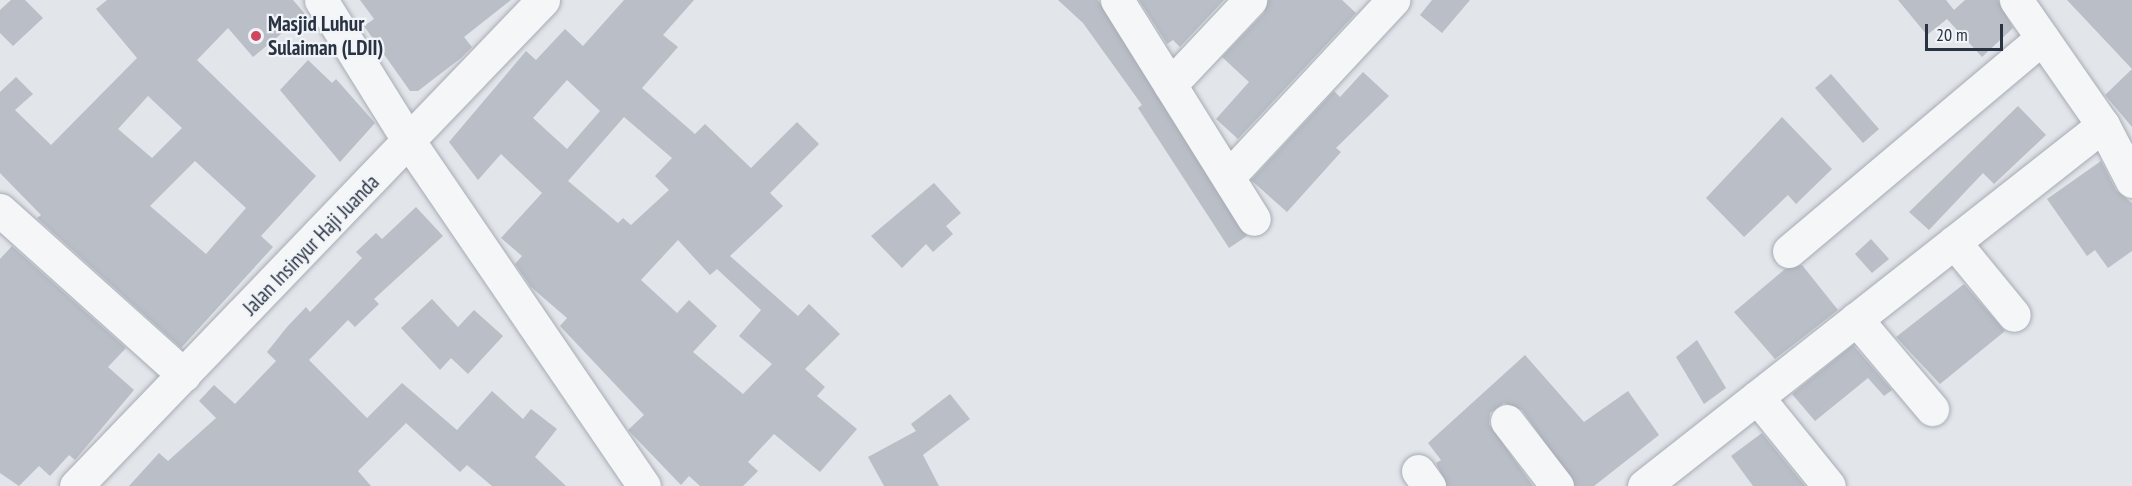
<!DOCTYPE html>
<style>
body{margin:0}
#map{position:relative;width:2132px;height:486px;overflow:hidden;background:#e2e5ea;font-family:"PT Sans Narrow",sans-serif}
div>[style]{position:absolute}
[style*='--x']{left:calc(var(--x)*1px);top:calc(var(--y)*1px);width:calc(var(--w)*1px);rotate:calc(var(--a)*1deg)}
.building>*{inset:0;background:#b9bec7}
.roads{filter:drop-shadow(0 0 2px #a7acb4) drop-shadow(0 0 2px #a7acb4)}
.minor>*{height:33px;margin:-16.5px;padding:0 16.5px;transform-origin:16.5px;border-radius:16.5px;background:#f4f6f8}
.dots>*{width:16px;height:16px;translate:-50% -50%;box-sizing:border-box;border:3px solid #f1f4f8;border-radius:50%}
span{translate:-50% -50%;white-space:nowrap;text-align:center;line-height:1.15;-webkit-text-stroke:4.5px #f1f4f8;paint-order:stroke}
.poi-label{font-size:21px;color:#2a3342;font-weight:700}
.left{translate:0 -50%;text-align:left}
.street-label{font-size:21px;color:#2a3342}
.scale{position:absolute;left:1925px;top:24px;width:78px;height:27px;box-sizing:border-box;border:3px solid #2a3342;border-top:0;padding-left:8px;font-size:18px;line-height:21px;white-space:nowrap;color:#2a3342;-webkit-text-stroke:4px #f1f4f8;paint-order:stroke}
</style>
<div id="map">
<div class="building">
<i style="clip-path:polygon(11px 0,25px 0,43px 18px,13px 46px,0 33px,0 10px)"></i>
<i style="clip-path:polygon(evenodd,107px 0,293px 0,305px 14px,253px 57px,228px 28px,197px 60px,316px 176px,261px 236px,273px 247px,181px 348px,37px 218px,41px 215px,0 173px,0 92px,16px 77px,33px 94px,15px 110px,51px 145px,137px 58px,96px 9px,107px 0,148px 96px,182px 128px,152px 158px,118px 129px,148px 96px,107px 0,195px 161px,246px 208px,206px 254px,150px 206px,195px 161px)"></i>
<i style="clip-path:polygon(360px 0,511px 0,464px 37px,472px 47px,461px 58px,418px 91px,410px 91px,364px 26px,374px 19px)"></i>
<i style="clip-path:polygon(evenodd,624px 0,694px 0,663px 35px,678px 47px,642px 88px,695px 134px,705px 124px,751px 168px,797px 122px,819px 144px,770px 193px,783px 206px,730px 256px,798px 316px,809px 304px,840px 334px,805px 369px,825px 387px,817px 396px,857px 429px,820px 472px,774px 434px,748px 462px,758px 471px,743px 486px,700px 486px,689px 476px,681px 485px,628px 430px,644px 415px,560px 326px,567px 318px,531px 287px,515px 264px,522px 256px,501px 238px,542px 193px,501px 154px,478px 180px,449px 142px,526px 51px,536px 60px,565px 29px,583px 46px,624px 0,567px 80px,600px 111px,567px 149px,533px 118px,567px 80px,624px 0,624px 117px,672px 158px,655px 176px,669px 190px,631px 225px,623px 218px,618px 223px,568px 181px,624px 117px,624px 0,678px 240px,710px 275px,717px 269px,761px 310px,739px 336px,772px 364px,743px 394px,693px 352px,717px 326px,689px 300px,677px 313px,641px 280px,678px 240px)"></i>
<i style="clip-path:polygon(1058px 0,1098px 0,1247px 236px,1229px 248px,1138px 108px,1142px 105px,1083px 23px)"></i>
<i style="clip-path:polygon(1139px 0,1224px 0,1180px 47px,1173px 40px,1167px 44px)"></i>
<i style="clip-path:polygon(1268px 0,1342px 0,1356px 13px,1238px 139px,1216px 119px,1249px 82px,1222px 57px,1264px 13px)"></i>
<i style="clip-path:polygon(1432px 0,1470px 0,1442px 33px,1420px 15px)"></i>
<i style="clip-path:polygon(1898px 0,1946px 0,1954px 10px,1965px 0,1998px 0,2013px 28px,1982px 57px,1947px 19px,1927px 35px)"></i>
<i style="clip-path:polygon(2067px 0,2132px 0,2132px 127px,2105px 95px,2132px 69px)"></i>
<i style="clip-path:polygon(308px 60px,332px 83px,336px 79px,375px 123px,340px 162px,280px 90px)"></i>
<i style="clip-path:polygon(1363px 72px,1389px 96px,1336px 148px,1341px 152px,1287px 212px,1251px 180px,1334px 91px,1340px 97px)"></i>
<i style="clip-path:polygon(1831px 74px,1879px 129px,1863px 143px,1815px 88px)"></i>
<i style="clip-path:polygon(2018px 106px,2046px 135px,1994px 184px,1983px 173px,1929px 230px,1909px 212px)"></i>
<i style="clip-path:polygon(1782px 117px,1832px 169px,1796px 204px,1788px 195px,1744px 237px,1706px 198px)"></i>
<i style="clip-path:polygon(2101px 161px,2116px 190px,2132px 203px,2132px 251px,2108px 268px,2095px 250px,2087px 256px,2047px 199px)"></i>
<i style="clip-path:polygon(934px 183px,961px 213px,946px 226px,953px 234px,933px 252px,926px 244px,902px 268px,871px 236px)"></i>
<i style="clip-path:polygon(416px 207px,443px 236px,374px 299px,379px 304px,355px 327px,348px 320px,309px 360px,367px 418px,402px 383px,457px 430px,492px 391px,523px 419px,531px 409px,557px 429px,535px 457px,566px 486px,492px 486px,467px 465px,460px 472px,406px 423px,358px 471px,371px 486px,129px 486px,159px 453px,168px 461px,216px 418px,199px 401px,214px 385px,235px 404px,276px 361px,267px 352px,287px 327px,306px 307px,310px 312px,362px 258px,356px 252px,376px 233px,382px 239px)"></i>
<i style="clip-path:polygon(1871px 239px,1889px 259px,1872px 273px,1855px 254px)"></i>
<i style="clip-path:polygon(12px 246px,126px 348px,108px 367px,134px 390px,75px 460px,69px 455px,50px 476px,39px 466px,19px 486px,0 473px,0 259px)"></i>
<i style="clip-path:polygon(1802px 265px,1838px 310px,1775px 359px,1734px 312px,1785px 269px)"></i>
<i style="clip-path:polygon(1964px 284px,2005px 331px,1940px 384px,1896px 337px)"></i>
<i style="clip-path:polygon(432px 299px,458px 327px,474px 310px,503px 336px,468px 374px,451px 358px,440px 370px,401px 328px)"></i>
<i style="clip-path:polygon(1697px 340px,1726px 388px,1704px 404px,1676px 357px)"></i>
<i style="clip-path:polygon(1853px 345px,1892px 390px,1884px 396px,1868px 378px,1815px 421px,1792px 394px)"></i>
<i style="clip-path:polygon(1525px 355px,1584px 422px,1628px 391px,1659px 435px,1594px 486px,1575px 486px,1522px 410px,1504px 403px,1490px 413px,1489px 424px,1533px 486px,1447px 486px,1436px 463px,1441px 460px,1428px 443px)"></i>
<i style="clip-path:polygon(950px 394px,970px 419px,923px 455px,939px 486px,884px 486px,868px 457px,916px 431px,911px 424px)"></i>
<i style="clip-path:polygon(1762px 433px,1805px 486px,1753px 486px,1731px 456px)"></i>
</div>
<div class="roads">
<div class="minor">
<i style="--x:321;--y:0;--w:168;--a:58.1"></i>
<i style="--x:410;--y:143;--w:415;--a:55.7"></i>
<i style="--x:1117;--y:0;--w:258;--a:58"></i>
<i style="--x:2016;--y:0;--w:152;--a:55.2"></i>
<i style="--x:2103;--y:125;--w:63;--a:62.6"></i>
<i style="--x:1170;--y:85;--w:117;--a:-46.7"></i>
<i style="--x:1229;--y:176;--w:241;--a:-47"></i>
<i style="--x:0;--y:210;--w:247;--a:41.9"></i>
<i style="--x:1954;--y:242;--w:94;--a:50.6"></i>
<i style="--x:1789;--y:251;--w:331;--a:-40.1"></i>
<i style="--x:1856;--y:319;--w:118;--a:49.8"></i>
<i style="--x:1757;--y:397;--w:114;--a:51"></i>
<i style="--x:1507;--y:421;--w:82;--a:52.4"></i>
<i style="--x:1418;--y:471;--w:19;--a:54"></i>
<i style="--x:76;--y:486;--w:674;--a:-46.14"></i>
<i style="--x:1644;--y:486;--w:584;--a:-38.18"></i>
</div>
</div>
<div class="dots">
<i style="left:256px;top:36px;background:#d0465e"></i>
</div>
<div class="poi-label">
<span class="left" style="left:268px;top:36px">Masjid Luhur<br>Sulaiman (LDII)</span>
</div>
<div class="street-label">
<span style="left:311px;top:245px;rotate:-46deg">Jalan Insinyur Haji Juanda</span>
</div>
<div class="scale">20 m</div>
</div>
